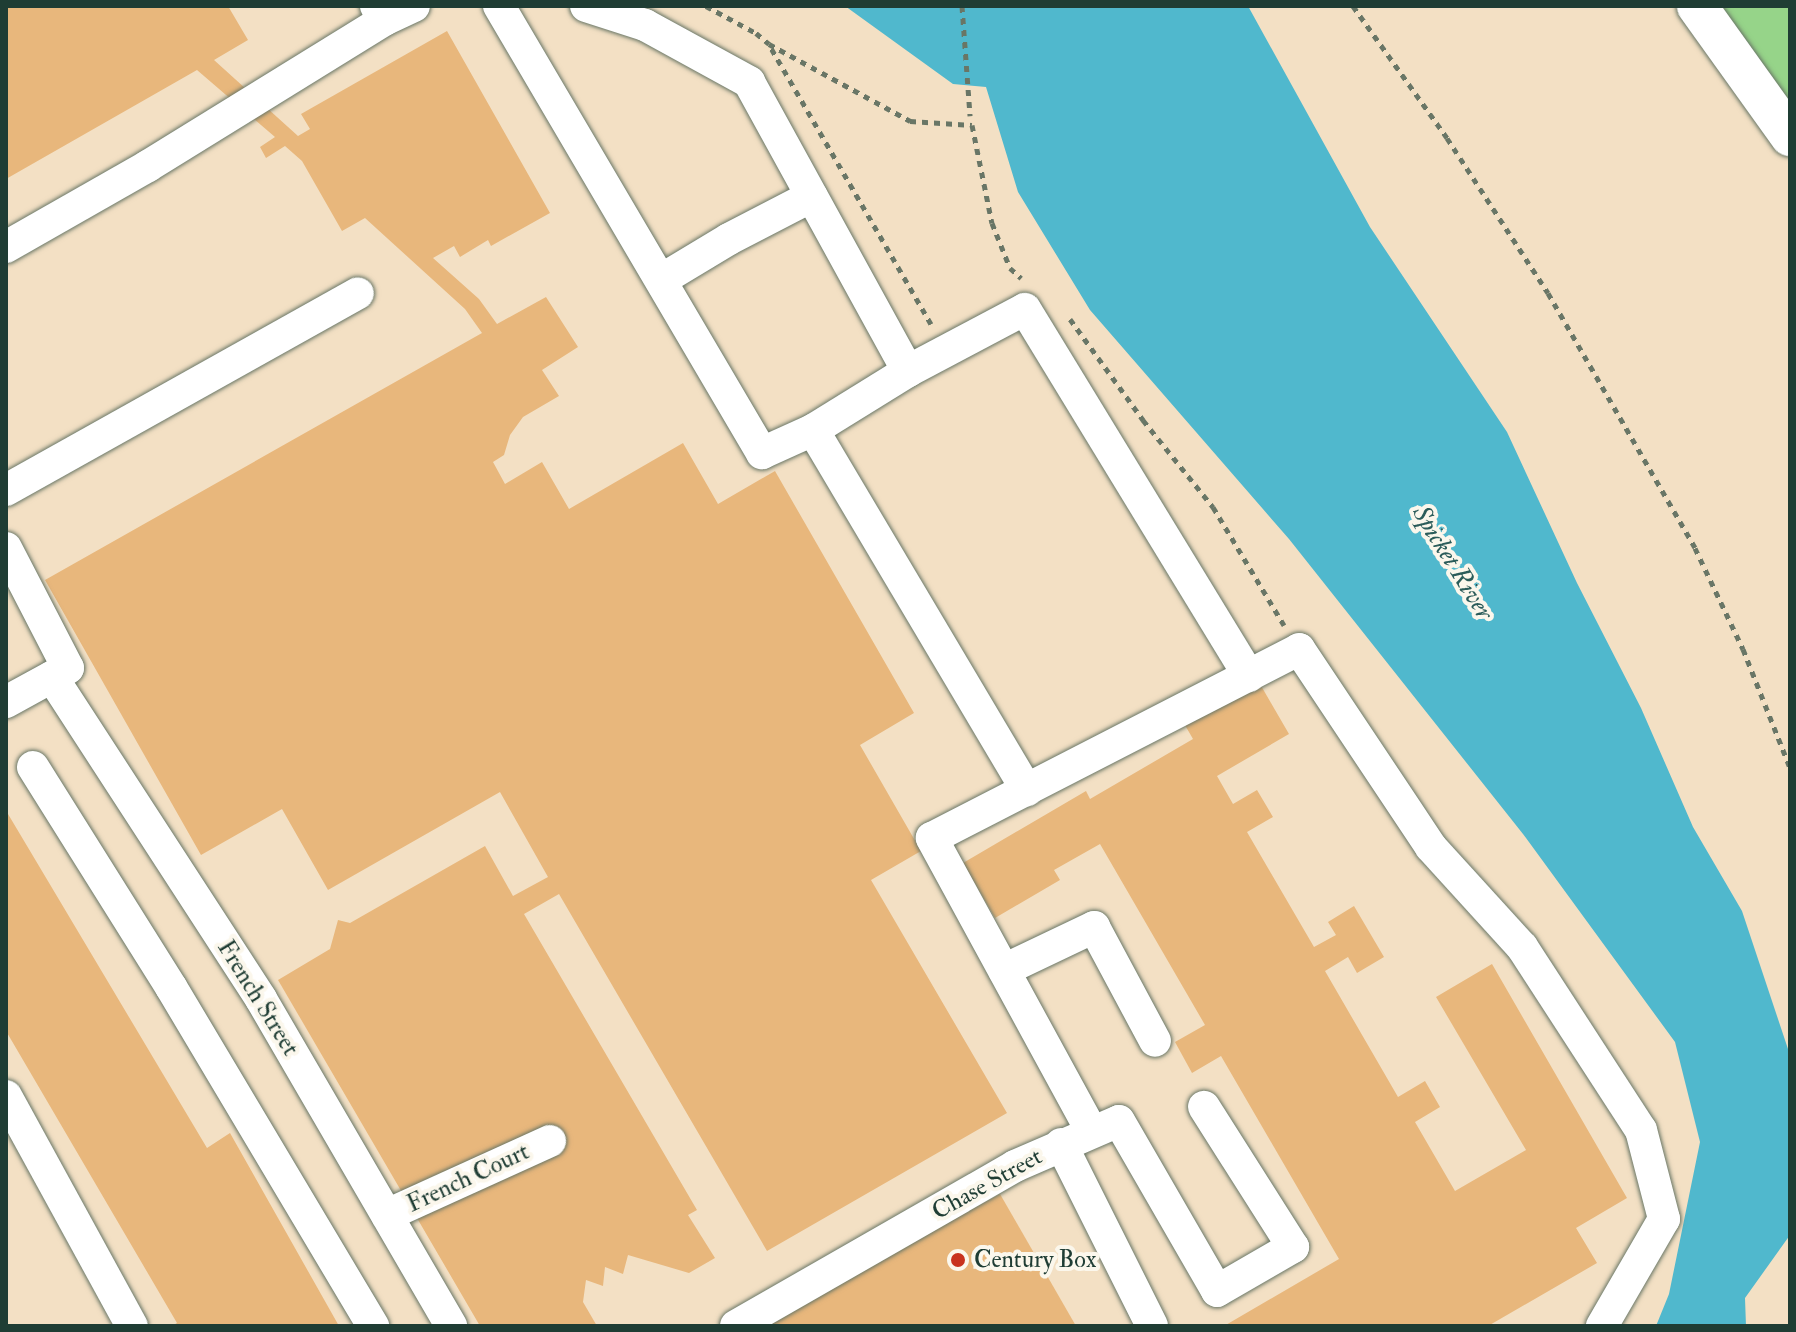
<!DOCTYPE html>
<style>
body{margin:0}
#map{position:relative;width:1796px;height:1332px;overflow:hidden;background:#f3e0c4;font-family:"IM FELL Double Pica",serif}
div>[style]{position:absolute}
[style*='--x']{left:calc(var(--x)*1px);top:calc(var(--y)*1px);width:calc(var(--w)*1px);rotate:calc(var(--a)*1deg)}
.green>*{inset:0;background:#96d489}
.water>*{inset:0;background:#50b8cd}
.building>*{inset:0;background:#e8b77c}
.path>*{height:5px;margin-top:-2.5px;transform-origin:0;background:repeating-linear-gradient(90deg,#697666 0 6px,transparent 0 12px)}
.roads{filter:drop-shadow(0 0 2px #697666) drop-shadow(0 0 2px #697666)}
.minor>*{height:32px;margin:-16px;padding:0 16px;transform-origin:16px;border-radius:16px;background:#fff}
.major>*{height:40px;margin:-20px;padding:0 20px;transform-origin:20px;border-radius:20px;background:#fff}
.dots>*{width:22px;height:22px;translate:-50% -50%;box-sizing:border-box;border:4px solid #fbf7ec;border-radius:50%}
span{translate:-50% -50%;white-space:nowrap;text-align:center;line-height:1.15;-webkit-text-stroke:8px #fbf7ec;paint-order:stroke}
.street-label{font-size:24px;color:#1f3d34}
.poi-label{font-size:24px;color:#1f3d34}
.left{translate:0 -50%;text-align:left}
.water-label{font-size:26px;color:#2b5c5a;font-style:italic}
.frame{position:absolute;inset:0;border:8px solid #1f3d34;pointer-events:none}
</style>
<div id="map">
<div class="green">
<i style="clip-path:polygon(1719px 6px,1790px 6px,1790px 110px)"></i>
</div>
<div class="water">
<i style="clip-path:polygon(845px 6px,1248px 6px,1370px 227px,1507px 432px,1577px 583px,1641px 708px,1693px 827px,1742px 911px,1790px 1055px,1790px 1235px,1745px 1298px,1746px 1326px,1656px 1326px,1669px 1294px,1700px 1142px,1675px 1042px,1523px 834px,1289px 539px,1090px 310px,1018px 192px,986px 87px,953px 84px)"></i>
</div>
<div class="building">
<i style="clip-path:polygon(6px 6px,228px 6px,248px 40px,214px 60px,298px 136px,310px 129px,301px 114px,447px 31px,550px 213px,491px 246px,488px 240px,460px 257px,454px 246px,433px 258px,479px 299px,497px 324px,546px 297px,578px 347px,542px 370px,559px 396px,523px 417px,510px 435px,504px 455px,493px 462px,505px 484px,542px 462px,569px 509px,683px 443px,718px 504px,775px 471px,914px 713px,860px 745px,921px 851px,871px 880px,1007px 1113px,767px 1251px,559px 894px,524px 914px,697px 1210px,688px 1215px,715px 1258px,689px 1273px,628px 1255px,623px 1274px,605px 1267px,603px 1286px,586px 1280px,583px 1302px,597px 1326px,480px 1326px,278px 980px,330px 949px,338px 920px,350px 923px,485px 846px,513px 896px,548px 877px,500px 792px,328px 890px,282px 809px,201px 855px,45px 580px,482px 333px,465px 309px,365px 218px,342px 231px,302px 161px,285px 146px,266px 158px,260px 147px,275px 137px,197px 70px,6px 179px)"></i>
<i style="clip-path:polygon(1256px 677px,1289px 734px,1217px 776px,1233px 804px,1257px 790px,1273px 817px,1247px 832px,1314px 947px,1336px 935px,1328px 922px,1354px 906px,1384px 957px,1357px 973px,1348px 957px,1325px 971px,1398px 1097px,1425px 1081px,1440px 1107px,1415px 1122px,1455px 1191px,1526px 1150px,1436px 997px,1492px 964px,1627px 1198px,1576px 1228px,1597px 1263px,1488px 1326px,1224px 1326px,1339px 1259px,1221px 1056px,1192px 1073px,1175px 1042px,1205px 1025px,1100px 844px,1054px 870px,1060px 880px,995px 918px,963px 863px,1086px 791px,1090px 799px,1193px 739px,1182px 720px)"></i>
<i style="clip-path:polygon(8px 814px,207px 1148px,230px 1133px,339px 1326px,172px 1326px,177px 1323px,6px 1031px)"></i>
<i style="clip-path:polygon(1000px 1194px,1076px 1326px,756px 1326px)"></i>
</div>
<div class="path">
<i style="--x:706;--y:6;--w:57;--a:28.4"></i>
<i style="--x:756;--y:33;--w:17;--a:40"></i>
<i style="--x:962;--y:6;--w:110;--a:85.8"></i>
<i style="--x:1353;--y:6;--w:162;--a:54.5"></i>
<i style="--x:1447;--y:138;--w:185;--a:56.9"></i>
<i style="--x:1548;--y:293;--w:294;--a:60"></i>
<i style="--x:1695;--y:548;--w:112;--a:64.6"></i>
<i style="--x:1743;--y:649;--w:128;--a:68.4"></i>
<i style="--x:1070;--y:319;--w:125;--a:54.1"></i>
<i style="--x:1143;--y:420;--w:112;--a:51.2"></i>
<i style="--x:1213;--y:507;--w:138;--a:59"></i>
<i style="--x:931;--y:324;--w:323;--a:-120.1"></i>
<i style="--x:769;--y:44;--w:161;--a:28.6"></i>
<i style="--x:910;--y:121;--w:62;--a:3.7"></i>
<i style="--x:972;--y:125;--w:100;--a:78.5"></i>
<i style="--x:992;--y:223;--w:48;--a:68.2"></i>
<i style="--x:1010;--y:268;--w:15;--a:42"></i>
</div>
<div class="roads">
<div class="minor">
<i style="--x:376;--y:6;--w:16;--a:60"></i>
<i style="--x:384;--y:20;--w:33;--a:-25"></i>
<i style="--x:499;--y:6;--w:519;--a:59.53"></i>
<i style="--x:762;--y:453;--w:56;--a:-24.3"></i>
<i style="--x:813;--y:430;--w:419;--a:59.3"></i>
<i style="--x:586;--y:6;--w:62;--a:17.9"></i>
<i style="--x:645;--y:25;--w:119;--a:28.7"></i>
<i style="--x:749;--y:82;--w:330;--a:61.2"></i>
<i style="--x:908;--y:371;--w:132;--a:-27.9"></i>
<i style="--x:1025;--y:309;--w:430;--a:58.6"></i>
<i style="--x:6;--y:247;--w:163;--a:-29.7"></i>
<i style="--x:148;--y:166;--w:278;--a:-31.7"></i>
<i style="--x:661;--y:280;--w:79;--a:-31.1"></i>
<i style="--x:729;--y:239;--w:93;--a:-27.4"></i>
<i style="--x:813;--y:430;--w:112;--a:-31.8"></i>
<i style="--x:6;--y:490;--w:403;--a:-29.2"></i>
<i style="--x:6;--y:548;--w:135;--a:62.7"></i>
<i style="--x:68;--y:668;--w:71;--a:151.3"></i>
<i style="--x:52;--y:677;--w:384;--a:57"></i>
<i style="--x:261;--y:999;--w:378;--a:59.8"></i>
<i style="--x:33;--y:767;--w:260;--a:57.9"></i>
<i style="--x:171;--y:987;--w:395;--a:59.2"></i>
<i style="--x:1004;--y:970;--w:100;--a:-25.5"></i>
<i style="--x:1094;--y:927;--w:129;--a:61.8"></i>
<i style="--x:6;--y:1096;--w:262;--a:61.3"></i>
<i style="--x:1092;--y:1132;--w:335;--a:-118.6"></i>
<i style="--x:932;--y:838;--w:413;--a:-27.2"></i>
<i style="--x:1299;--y:649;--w:238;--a:56.3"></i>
<i style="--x:1431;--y:847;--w:135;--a:47.7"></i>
<i style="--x:1522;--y:947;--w:218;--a:57"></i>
<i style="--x:1641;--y:1130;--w:92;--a:75.5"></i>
<i style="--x:1664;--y:1219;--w:124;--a:120.1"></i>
<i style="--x:1061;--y:1144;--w:203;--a:63.4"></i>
<i style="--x:387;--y:1215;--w:179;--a:-24.4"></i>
<i style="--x:736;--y:1326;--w:322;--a:-29.8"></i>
<i style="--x:1015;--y:1166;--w:113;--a:-23.4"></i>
<i style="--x:1119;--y:1121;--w:196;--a:60"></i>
<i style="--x:1217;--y:1291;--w:88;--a:-30.1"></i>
<i style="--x:1293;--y:1247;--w:166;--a:-122.4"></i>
</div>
<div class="major">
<i style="--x:1697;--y:6;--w:160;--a:54.4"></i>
</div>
</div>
<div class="dots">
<i style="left:958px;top:1260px;background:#c8321e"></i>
</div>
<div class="street-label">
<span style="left:258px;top:998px;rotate:58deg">French Street</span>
<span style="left:468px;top:1178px;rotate:-25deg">French Court</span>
<span style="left:987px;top:1184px;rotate:-29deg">Chase Street</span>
</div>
<div class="poi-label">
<span class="left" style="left:974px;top:1260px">Century Box</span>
</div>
<div class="water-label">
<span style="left:1452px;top:563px;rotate:58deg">Spicket River</span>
</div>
<div class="frame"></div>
</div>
